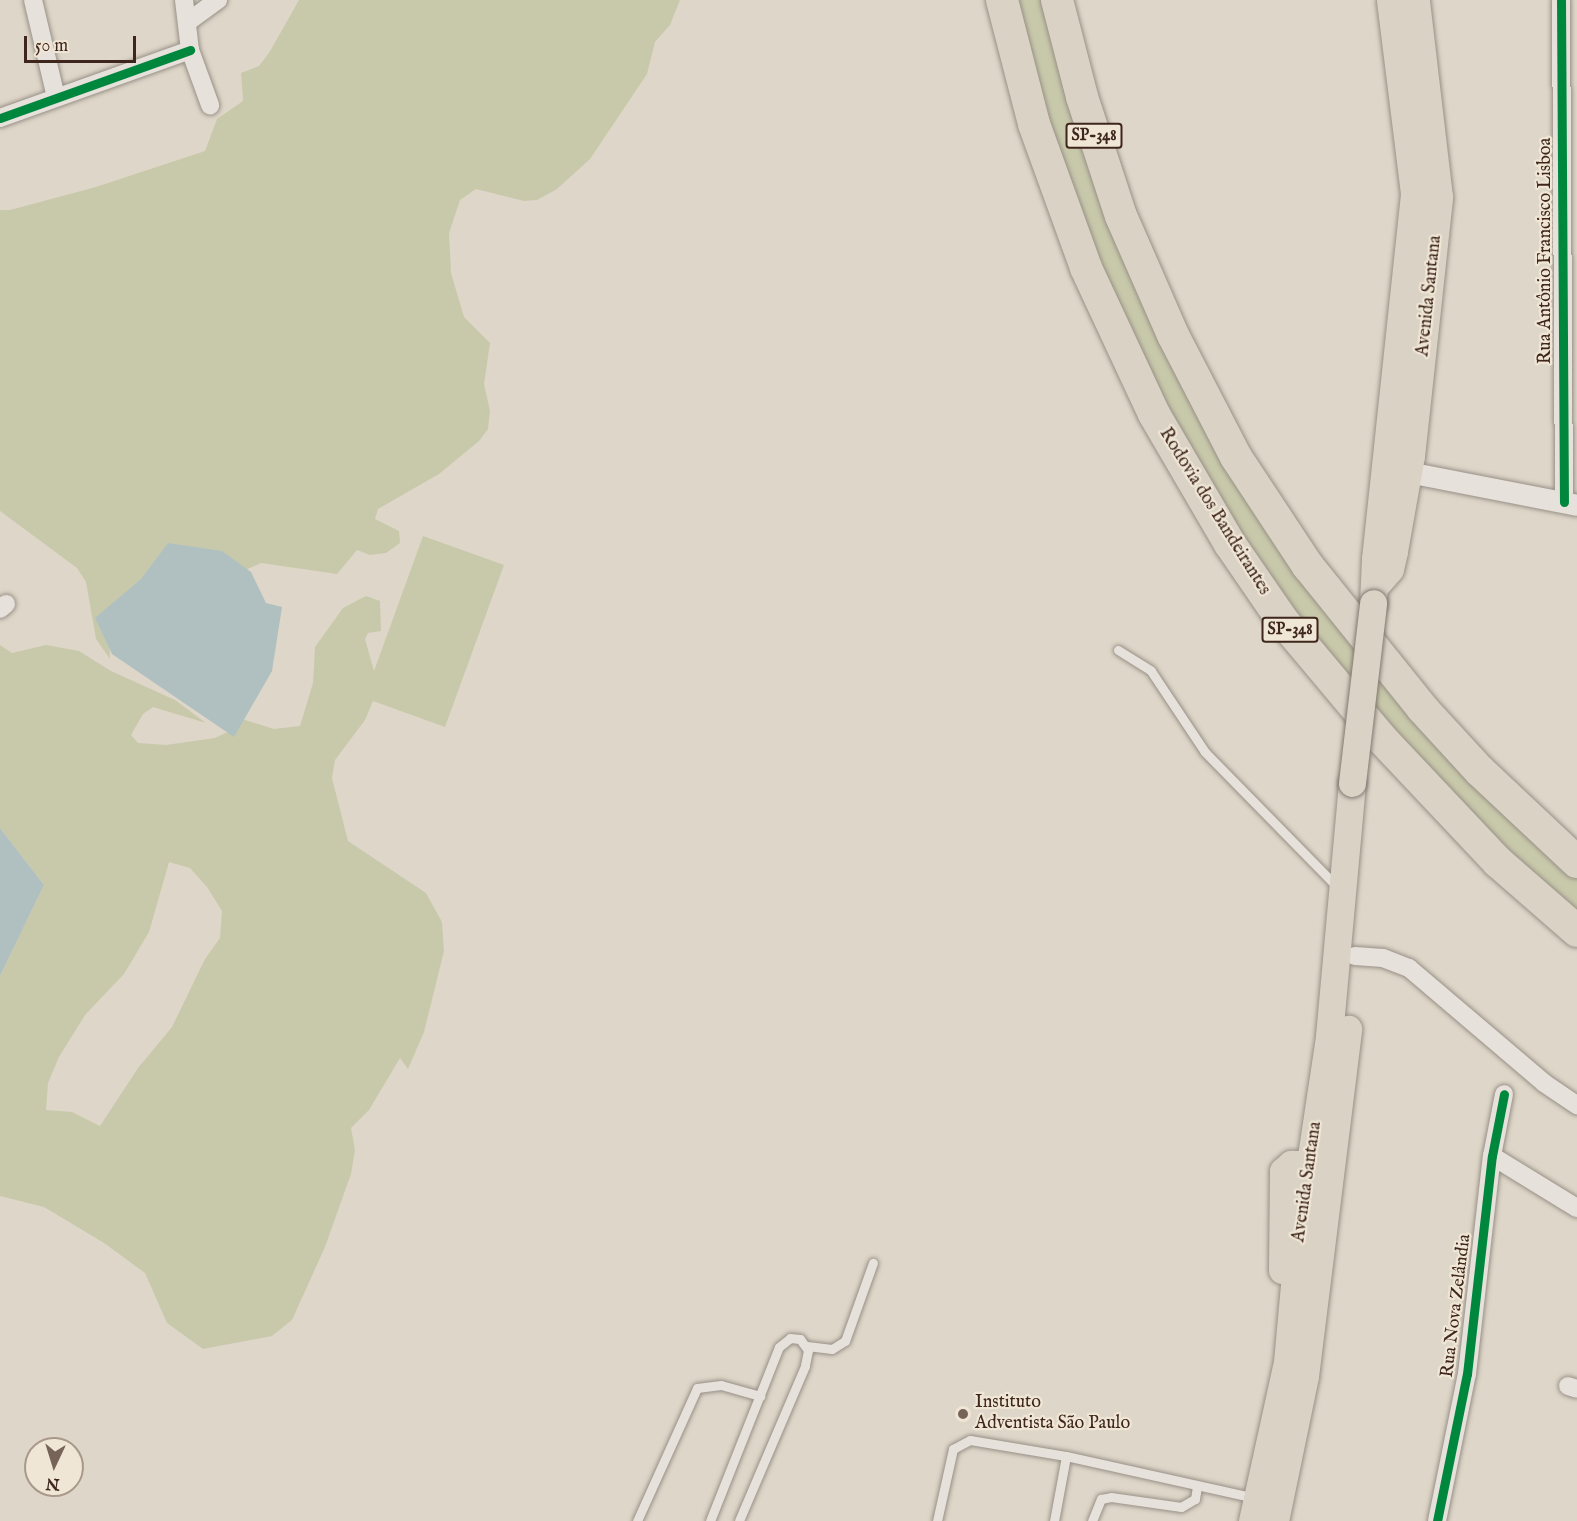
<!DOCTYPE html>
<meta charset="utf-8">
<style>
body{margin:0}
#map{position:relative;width:1577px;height:1521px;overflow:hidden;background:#ded6c8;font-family:"IM FELL English",serif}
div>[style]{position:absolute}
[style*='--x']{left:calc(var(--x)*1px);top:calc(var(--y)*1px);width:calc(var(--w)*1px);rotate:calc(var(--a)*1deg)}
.green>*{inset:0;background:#c8c9aa}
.water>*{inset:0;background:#b0c0c0}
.roads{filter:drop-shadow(0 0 2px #989087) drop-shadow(0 0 2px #989087)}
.service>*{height:9px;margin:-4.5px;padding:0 4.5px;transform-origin:4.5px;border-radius:4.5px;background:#e6e1da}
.minor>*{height:18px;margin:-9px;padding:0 9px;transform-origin:9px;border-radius:9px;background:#e6e1da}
.tertiary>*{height:21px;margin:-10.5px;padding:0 10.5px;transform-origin:10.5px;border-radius:10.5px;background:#e6e1da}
.primary>*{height:27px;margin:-13.5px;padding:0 13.5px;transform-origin:13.5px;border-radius:13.5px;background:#dad2c5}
.motorway>*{height:32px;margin:-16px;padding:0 16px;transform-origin:16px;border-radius:16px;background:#dad2c5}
.bridges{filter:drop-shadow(0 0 2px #807870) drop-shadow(0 0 2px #807870)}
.primary-bridge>*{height:27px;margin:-13.5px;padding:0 13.5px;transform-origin:13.5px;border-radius:13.5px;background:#dad2c5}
.cycleway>*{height:9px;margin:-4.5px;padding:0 4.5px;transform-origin:4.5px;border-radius:4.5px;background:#00873e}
.dots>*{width:16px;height:16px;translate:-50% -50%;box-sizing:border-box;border:3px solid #efe6d5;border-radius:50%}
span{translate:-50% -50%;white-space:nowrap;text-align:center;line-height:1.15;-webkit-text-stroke:4.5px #efe6d5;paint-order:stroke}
.shield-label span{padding:2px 4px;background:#efe6d5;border:2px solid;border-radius:4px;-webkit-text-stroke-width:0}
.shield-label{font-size:16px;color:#3f261d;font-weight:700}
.street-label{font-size:18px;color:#3f261d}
.poi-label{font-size:18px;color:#3f261d}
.left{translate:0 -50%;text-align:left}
.north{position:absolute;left:24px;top:1437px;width:60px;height:60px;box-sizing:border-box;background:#efe6d5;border:2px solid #a9998b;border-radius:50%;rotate:184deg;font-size:16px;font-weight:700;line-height:24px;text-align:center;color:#3f261d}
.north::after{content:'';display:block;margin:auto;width:21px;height:27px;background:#776459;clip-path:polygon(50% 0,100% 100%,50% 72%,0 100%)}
.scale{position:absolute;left:24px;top:36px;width:112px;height:27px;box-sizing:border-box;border:3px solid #3f261d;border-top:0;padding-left:8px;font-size:18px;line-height:21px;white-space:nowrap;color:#3f261d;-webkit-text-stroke:4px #efe6d5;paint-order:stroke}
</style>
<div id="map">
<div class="green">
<i style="clip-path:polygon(299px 0,680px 0,670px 25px,655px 42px,647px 74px,590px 159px,557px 189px,537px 200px,524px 201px,476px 189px,460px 200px,449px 233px,451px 273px,464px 317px,490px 343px,484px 384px,490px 411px,488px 429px,479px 441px,439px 474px,378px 509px,375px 519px,399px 531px,400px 543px,386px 553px,370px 555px,357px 550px,337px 574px,261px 563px,109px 632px,110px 659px,96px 639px,86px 582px,77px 568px,0 511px,0 210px,10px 210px,96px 187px,205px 151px,217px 119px,243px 101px,241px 73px,259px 66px,269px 53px)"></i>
<i style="clip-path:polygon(1016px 0,1043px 0,1177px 374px,1517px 827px,1577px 879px,1577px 913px,1431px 777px,1294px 608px,1202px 474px,1120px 315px,1049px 129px)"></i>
<i style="clip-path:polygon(evenodd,423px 536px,504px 565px,445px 727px,373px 701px,365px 720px,335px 760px,332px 778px,348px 841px,426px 893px,442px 922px,444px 951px,424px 1032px,408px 1069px,400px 1058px,369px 1110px,351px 1128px,355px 1150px,351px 1174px,325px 1247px,292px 1320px,272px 1336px,203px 1349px,167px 1323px,145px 1273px,104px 1243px,44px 1207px,0 1196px,0 976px,44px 885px,0 828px,0 645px,12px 653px,46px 645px,79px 651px,111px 671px,175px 700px,206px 723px,153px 707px,143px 714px,131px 735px,138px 743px,166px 745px,215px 738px,232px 730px,242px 719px,274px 729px,300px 726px,313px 683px,315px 647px,343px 608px,366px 596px,380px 601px,381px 631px,368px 633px,365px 639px,374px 671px,423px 536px,169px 862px,190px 868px,207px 887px,222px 911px,220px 938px,205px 959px,172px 1027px,138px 1068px,100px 1126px,72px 1112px,46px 1110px,48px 1083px,59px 1057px,85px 1015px,124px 974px,149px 932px,169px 862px)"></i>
</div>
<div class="water">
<i style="clip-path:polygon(168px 543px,222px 551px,251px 572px,266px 603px,282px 607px,272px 671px,234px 737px,112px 654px,95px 618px,141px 579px)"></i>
<i style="clip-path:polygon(0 828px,44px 885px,0 976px)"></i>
</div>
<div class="roads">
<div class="service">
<i style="--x:1118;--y:650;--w:39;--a:32"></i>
<i style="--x:1151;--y:671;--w:97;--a:56.3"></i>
<i style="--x:1205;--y:752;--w:190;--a:45.6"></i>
<i style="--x:807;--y:1346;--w:25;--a:7"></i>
<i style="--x:832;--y:1349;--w:15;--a:-32"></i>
<i style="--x:845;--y:1341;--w:83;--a:-70.3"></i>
<i style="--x:637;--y:1521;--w:146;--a:-65.7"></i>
<i style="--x:697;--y:1388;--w:24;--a:-7"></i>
<i style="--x:721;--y:1385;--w:41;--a:15.8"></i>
<i style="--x:710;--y:1521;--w:187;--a:-68.4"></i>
<i style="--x:779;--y:1347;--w:14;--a:-39"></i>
<i style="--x:790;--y:1338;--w:10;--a:6"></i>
<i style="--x:800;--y:1339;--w:14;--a:54"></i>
<i style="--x:808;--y:1350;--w:16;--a:101"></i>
<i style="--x:805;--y:1366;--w:168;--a:113.1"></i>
<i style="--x:937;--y:1521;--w:74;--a:-77.5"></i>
<i style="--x:953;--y:1449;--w:19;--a:-28"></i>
<i style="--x:970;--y:1440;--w:97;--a:9.5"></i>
<i style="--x:1066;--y:1456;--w:194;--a:12.5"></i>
<i style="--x:1054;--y:1521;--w:66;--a:-79.5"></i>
<i style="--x:1092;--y:1521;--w:24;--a:-68"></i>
<i style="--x:1101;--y:1499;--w:10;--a:-11"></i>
<i style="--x:1111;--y:1497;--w:71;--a:8.1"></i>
<i style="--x:1181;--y:1507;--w:16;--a:-30"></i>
<i style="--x:1195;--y:1499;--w:12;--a:-81"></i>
</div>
<div class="minor">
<i style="--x:33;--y:0;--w:100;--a:76.7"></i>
<i style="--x:184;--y:0;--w:50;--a:83.2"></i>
<i style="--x:190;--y:50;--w:59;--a:70"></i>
<i style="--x:1561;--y:0;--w:502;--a:89.66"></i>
<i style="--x:189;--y:21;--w:36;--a:-36"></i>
<i style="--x:0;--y:118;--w:202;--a:-19.7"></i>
<i style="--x:0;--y:609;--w:8;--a:-40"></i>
<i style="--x:1355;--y:956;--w:28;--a:4"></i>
<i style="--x:1383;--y:958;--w:28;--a:21"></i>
<i style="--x:1409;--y:968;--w:177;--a:40.4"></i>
<i style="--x:1544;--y:1083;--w:40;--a:34"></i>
<i style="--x:1492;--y:1156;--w:100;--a:31.5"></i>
<i style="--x:1568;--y:1386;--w:9;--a:18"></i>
<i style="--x:1437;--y:1521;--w:150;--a:-78.5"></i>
<i style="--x:1467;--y:1374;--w:219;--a:-83.5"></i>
<i style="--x:1492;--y:1156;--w:63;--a:-79"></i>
</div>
<div class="tertiary">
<i style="--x:1408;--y:472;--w:172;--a:11"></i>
</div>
<div class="primary">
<i style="--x:1378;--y:583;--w:18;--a:-49"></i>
<i style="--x:1390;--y:569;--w:18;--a:-77"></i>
<i style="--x:1394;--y:551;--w:97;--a:-79.9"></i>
<i style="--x:1411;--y:456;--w:261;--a:-83.8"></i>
<i style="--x:1439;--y:197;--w:198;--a:-96.7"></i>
<i style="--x:1373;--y:603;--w:44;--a:-87.4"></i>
<i style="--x:1375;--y:559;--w:368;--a:-83.9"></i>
<i style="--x:1414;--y:193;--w:194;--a:-97.1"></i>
<i style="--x:1282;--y:1270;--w:99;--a:-89.4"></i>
<i style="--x:1283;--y:1171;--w:11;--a:-41"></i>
<i style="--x:1291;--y:1164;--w:11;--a:0"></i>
<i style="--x:1302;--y:1164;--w:23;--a:40"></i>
<i style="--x:1252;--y:1521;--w:163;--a:-77.6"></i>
<i style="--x:1287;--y:1362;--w:121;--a:-84.8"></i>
<i style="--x:1298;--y:1242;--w:208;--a:-81.4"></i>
<i style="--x:1329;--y:1036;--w:254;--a:-84.8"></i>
<i style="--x:1275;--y:1521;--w:148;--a:-78.3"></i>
<i style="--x:1305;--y:1376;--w:350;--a:-82.9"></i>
</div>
<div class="motorway">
<i style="--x:1002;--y:0;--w:128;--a:75.5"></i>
<i style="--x:1034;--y:124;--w:153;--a:70.1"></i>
<i style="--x:1086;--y:268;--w:161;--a:65"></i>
<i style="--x:1154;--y:414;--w:151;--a:59.7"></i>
<i style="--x:1230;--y:544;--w:93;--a:55.5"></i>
<i style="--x:1283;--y:621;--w:154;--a:50"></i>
<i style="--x:1382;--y:739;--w:169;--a:46.7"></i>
<i style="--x:1498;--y:862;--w:105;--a:41.1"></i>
<i style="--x:1057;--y:0;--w:100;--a:75.5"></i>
<i style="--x:1082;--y:97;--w:125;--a:71.9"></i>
<i style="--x:1121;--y:216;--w:130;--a:66.4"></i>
<i style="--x:1173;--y:335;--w:137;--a:62.7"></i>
<i style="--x:1236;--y:457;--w:131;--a:56.6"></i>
<i style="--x:1308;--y:566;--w:182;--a:51.2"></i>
<i style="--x:1422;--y:708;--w:86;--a:47.4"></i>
<i style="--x:1480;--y:771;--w:133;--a:43.2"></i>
</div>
</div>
<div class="bridges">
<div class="primary-bridge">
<i style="--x:1352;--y:783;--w:181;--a:-83.3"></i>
</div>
</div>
<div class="cycleway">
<i style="--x:1561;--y:0;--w:502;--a:89.66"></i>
<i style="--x:0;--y:118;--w:202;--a:-19.7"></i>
<i style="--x:1437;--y:1521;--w:150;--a:-78.5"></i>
<i style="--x:1467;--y:1374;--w:219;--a:-83.5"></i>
<i style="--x:1492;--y:1156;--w:63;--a:-79"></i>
</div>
<div class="dots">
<i style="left:963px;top:1414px;background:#776459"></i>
</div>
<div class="shield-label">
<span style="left:1094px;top:136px">SP-348</span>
<span style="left:1290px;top:630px">SP-348</span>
</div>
<div class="street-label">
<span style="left:1546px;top:251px;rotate:-90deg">Rua Antônio Francisco Lisboa</span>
<span style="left:1430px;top:296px;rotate:-84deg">Avenida Santana</span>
<span style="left:1214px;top:512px;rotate:58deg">Rodovia dos Bandeirantes</span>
<span style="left:1308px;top:1182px;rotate:-82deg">Avenida Santana</span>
<span style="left:1457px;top:1306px;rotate:-83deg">Rua Nova Zelândia</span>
</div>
<div class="poi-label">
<span class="left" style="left:975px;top:1414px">Instituto<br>Adventista São Paulo</span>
</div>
<div class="north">N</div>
<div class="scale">50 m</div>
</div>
